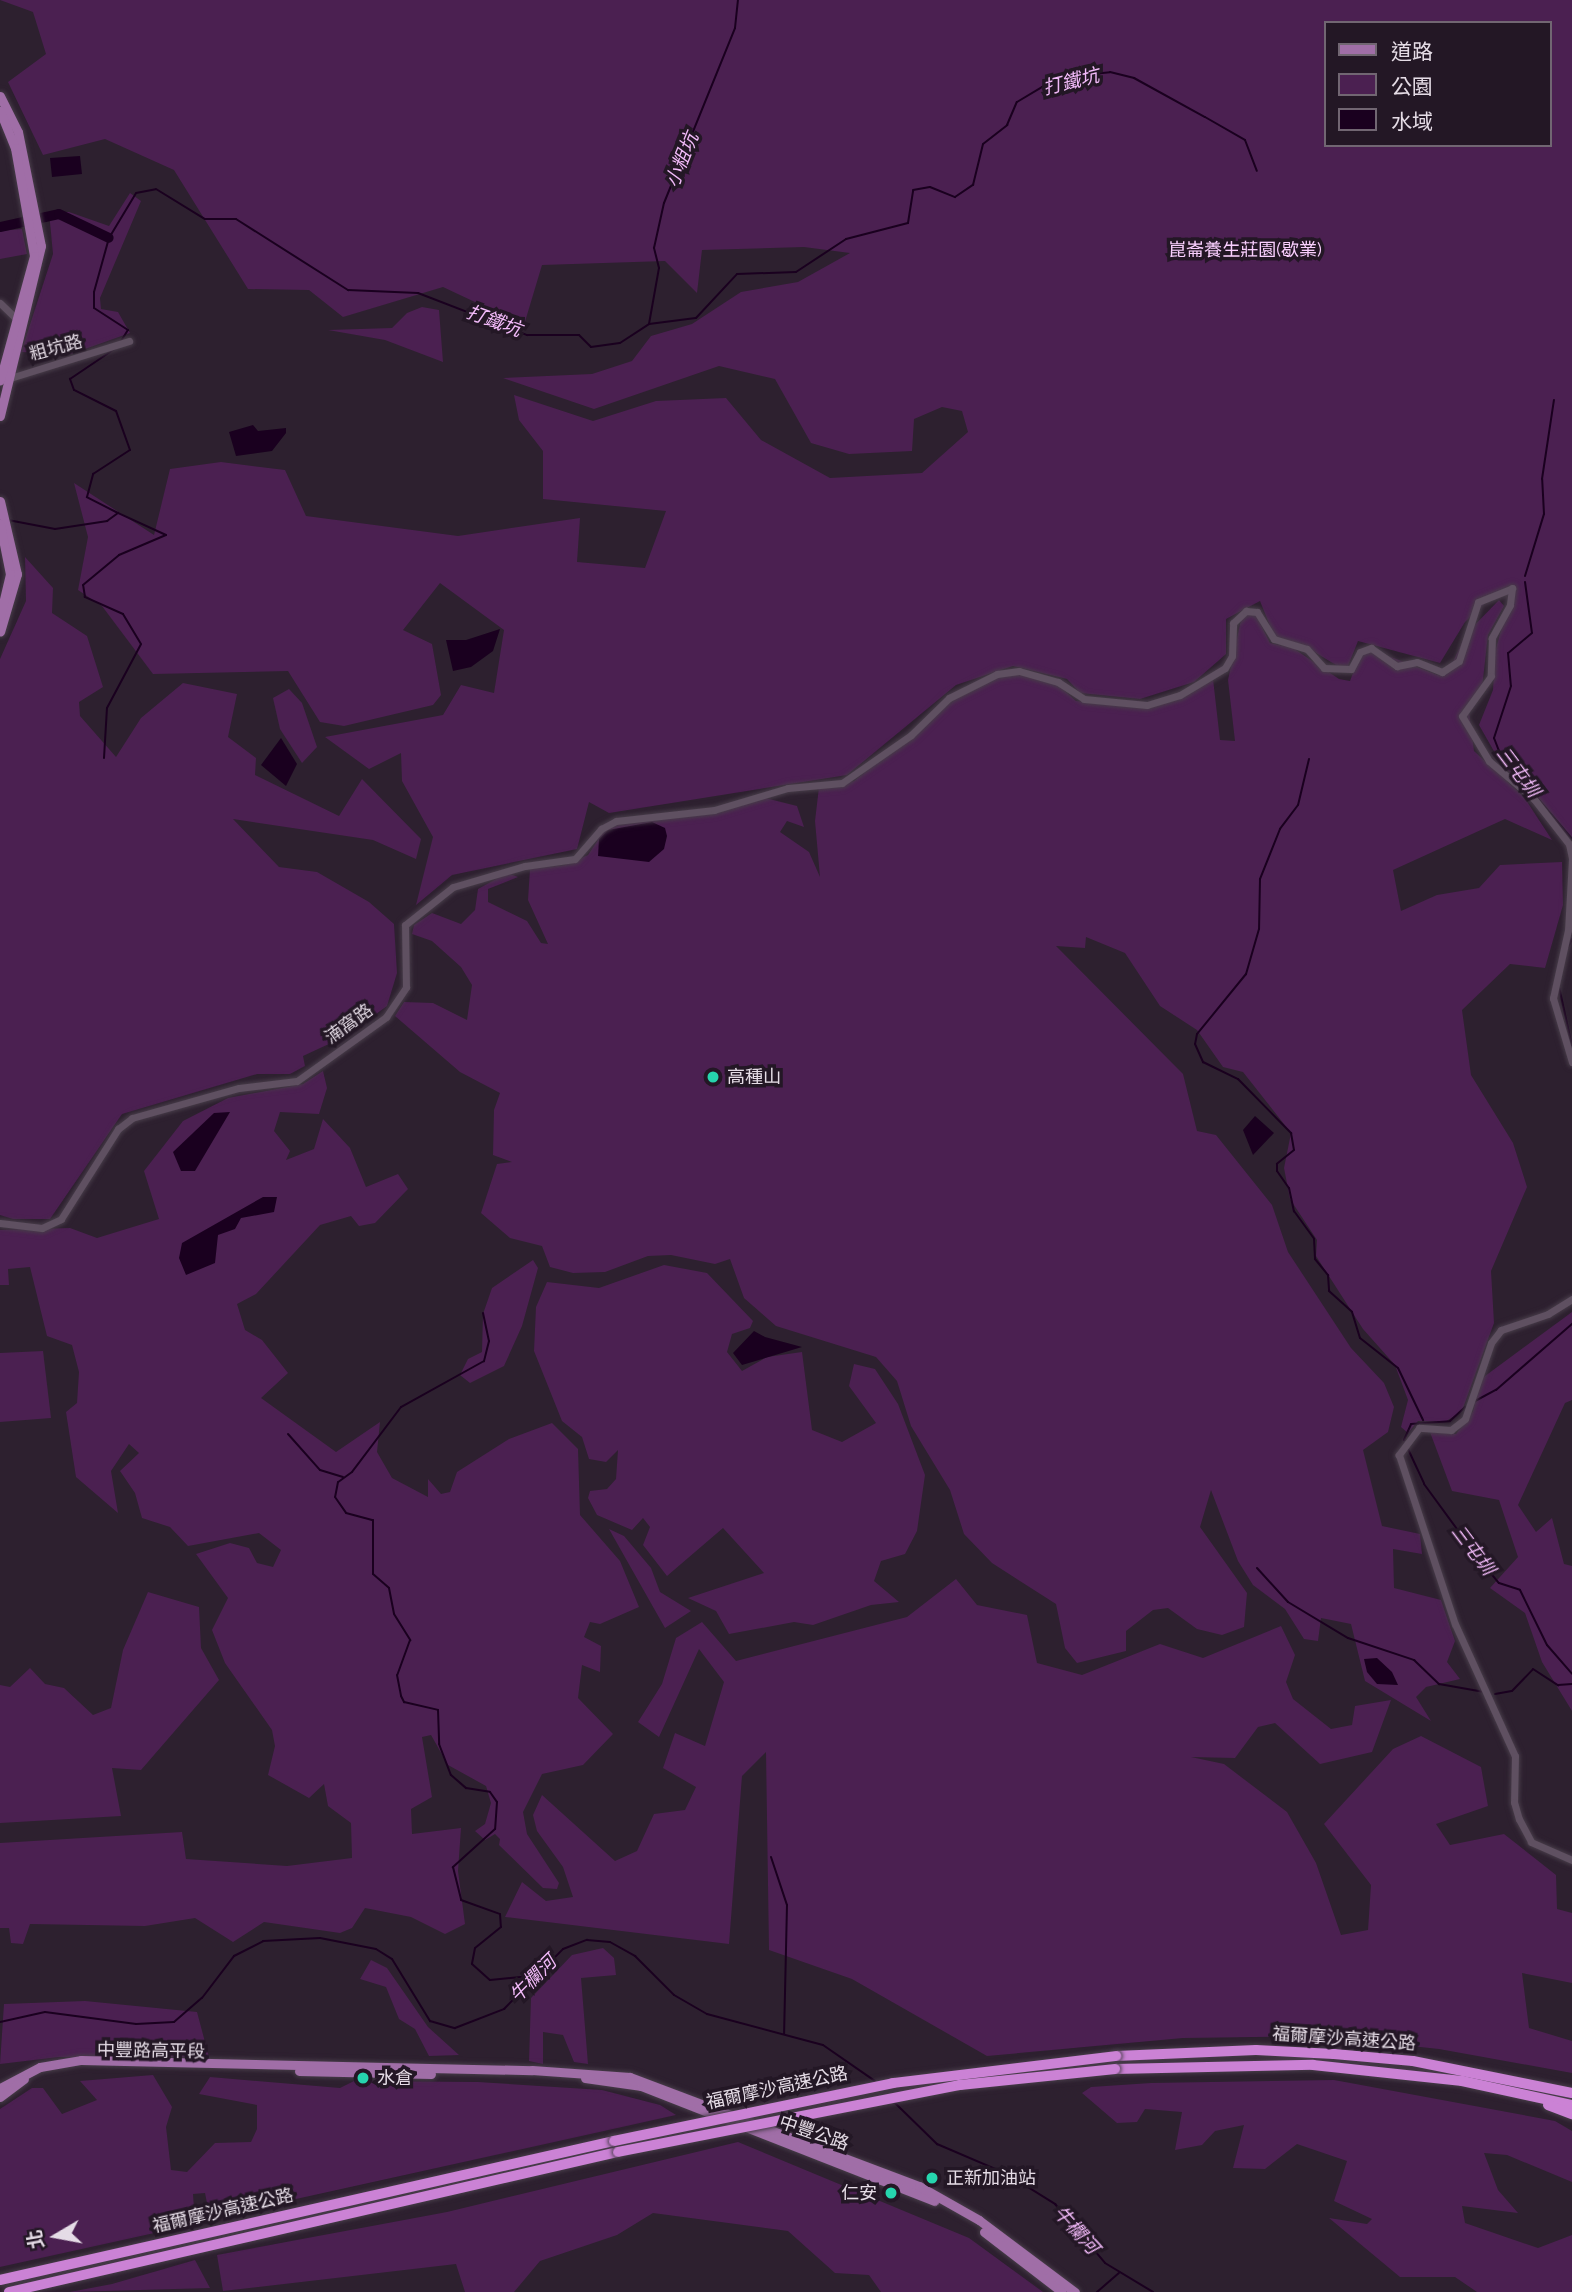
<!DOCTYPE html>
<meta charset="utf-8">
<style>
body{margin:0}
#map{position:relative;width:1572px;height:2292px;overflow:hidden;background:#2d202f;font-family:Raleway,"Noto Sans TC",sans-serif}
div>[style]{position:absolute}
[style*='--x']{left:calc(var(--x)*1px);top:calc(var(--y)*1px);width:calc(var(--w)*1px);rotate:calc(var(--a)*1deg)}
.green>*{inset:0;background:#4b2051}
.water>*{inset:0;background:#1a001f}
.stream>*{height:2px;margin:-1px;padding:0 1px;transform-origin:1px;border-radius:1px;background:#1a001f}
.river>*{height:10px;margin:-5px;padding:0 5px;transform-origin:5px;border-radius:5px;background:#1a001f}
.roads{filter:drop-shadow(0 0 2px #473c49) drop-shadow(0 0 2px #473c49)}
.tertiary>*{height:7px;margin:-3.5px;padding:0 3.5px;transform-origin:3.5px;border-radius:3.5px;background:#5f5061}
.primary>*{height:9px;margin:-4.5px;padding:0 4.5px;transform-origin:4.5px;border-radius:4.5px;background:#a06ea7}
.motorway>*{height:10px;margin:-5px;padding:0 5px;transform-origin:5px;border-radius:5px;background:#cb82d5}
.bridges{filter:drop-shadow(0 0 2px #473c49) drop-shadow(0 0 2px #473c49)}
.motorway-bridge>*{height:10px;margin:-5px;padding:0 5px;transform-origin:5px;border-radius:5px;background:#cb82d5}
.dots>*{width:19px;height:19px;translate:-50% -50%;box-sizing:border-box;border:4px solid #231725;border-radius:50%}
span{translate:-50% -50%;white-space:nowrap;text-align:center;line-height:1.15;-webkit-text-stroke:7px #231725;paint-order:stroke}
.park-label{font-size:18px;color:#f9cffe}
.street-label{font-size:18px;color:#e5dce6}
.poi-label{font-size:18px;color:#e5dce6}
.left{translate:0 -50%;text-align:left}
.right{translate:-100% -50%;text-align:right}
.water-label{font-size:19px;color:#f2baf9;font-style:italic}
.legend{position:absolute;left:1324px;top:21px;width:228px;height:126px;box-sizing:border-box;background:#231725;border:2px solid #716672;margin:0;padding:9px 12px;list-style:none;font-size:21px;color:#e5dce6}
.legend li{display:flex;align-items:center;gap:14px;height:35px}
.legend b{width:35px;border:2px solid #716672}
.north{position:absolute;left:21px;top:2201px;width:70px;height:70px;-webkit-text-stroke:5px #231725;paint-order:stroke;rotate:260deg;font-size:19px;font-weight:700;line-height:28px;text-align:center;color:#e5dce6}
.north::after{content:'';display:block;margin:auto;width:24px;height:32px;background:#e5dce6;clip-path:polygon(50% 0,100% 100%,50% 72%,0 100%)}
</style>
<div id="map">
<div class="green">
<i style="clip-path:polygon(evenodd,0 0,1572px 0,1572px 839px,1499px 760px,1479px 725px,1493px 690px,1495px 652px,1510px 597px,1498px 591px,1465px 622px,1440px 663px,1358px 641px,1346px 671px,1301px 644px,1274px 636px,1260px 601px,1226px 619px,1226px 654px,1194px 682px,1140px 699px,1080px 693px,1067px 679px,1013px 666px,956px 685px,847px 775px,609px 813px,589px 802px,577px 849px,452px 875px,416px 905px,433px 837px,402px 781px,401px 753px,369px 769px,325px 737px,443px 715px,461px 685px,494px 693px,504px 630px,440px 583px,403px 630px,432px 644px,441px 695px,433px 705px,344px 726px,320px 722px,288px 671px,153px 674px,102px 606px,78px 590px,88px 537px,74px 483px,154px 535px,170px 469px,221px 462px,285px 470px,306px 516px,458px 536px,580px 518px,577px 562px,645px 568px,666px 511px,543px 499px,543px 451px,519px 420px,514px 395px,593px 421px,656px 401px,726px 398px,761px 440px,830px 478px,922px 473px,968px 432px,962px 411px,942px 407px,914px 419px,912px 451px,849px 454px,811px 443px,775px 379px,719px 366px,594px 409px,503px 378px,592px 374px,632px 361px,651px 336px,692px 324px,741px 292px,798px 282px,850px 253px,804px 247px,702px 250px,697px 293px,665px 261px,542px 265px,524px 325px,443px 287px,343px 317px,309px 290px,248px 289px,174px 170px,105px 139px,43px 155px,8px 82px,46px 54px,33px 12px,0 0,1325px 23px,1549px 23px,1549px 145px,1325px 145px,1325px 23px)"></i>
<i style="clip-path:polygon(130px 193px,141px 201px,100px 298px,101px 309px,118px 312px,130px 333px,71px 354px,21px 352px,53px 254px,49px 212px,69px 212px,109px 226px)"></i>
<i style="clip-path:polygon(22px 229px,27px 254px,0 259px,0 231px)"></i>
<i style="clip-path:polygon(422px 307px,439px 310px,443px 362px,385px 340px,328px 330px,392px 328px,407px 313px)"></i>
<i style="clip-path:polygon(25px 557px,53px 588px,52px 613px,87px 636px,103px 687px,79px 702px,80px 716px,116px 757px,141px 718px,183px 683px,237px 694px,228px 737px,256px 758px,255px 775px,339px 816px,362px 779px,421px 839px,416px 859px,373px 840px,233px 819px,279px 867px,317px 872px,369px 902px,394px 924px,397px 973px,387px 1006px,346px 1036px,303px 1056px,305px 1066px,290px 1074px,257px 1074px,122px 1114px,50px 1219px,13px 1219px,0 1215px,0 659px,26px 601px)"></i>
<i style="clip-path:polygon(1499px 600px,1504px 606px,1488px 635px,1482px 688px,1469px 712px,1474px 751px,1524px 797px,1552px 840px,1505px 819px,1393px 870px,1401px 911px,1437px 895px,1479px 888px,1500px 865px,1562px 862px,1563px 905px,1545px 968px,1510px 964px,1462px 1010px,1471px 1075px,1513px 1143px,1527px 1187px,1491px 1271px,1494px 1323px,1462px 1411px,1445px 1422px,1418px 1421px,1408px 1433px,1401px 1427px,1408px 1400px,1395px 1365px,1363px 1329px,1316px 1256px,1317px 1240px,1290px 1199px,1284px 1168px,1291px 1133px,1243px 1072px,1223px 1067px,1197px 1030px,1160px 1006px,1125px 953px,1086px 937px,1085px 948px,1056px 946px,1183px 1074px,1197px 1131px,1216px 1135px,1272px 1205px,1288px 1252px,1351px 1348px,1384px 1383px,1394px 1407px,1388px 1432px,1363px 1450px,1382px 1526px,1420px 1534px,1422px 1554px,1393px 1549px,1394px 1588px,1441px 1600px,1455px 1641px,1447px 1662px,1460px 1679px,1426px 1687px,1416px 1697px,1431px 1721px,1365px 1681px,1351px 1624px,1321px 1618px,1318px 1641px,1304px 1639px,1285px 1609px,1253px 1585px,1238px 1561px,1211px 1490px,1200px 1527px,1247px 1593px,1244px 1627px,1222px 1635px,1197px 1629px,1168px 1608px,1153px 1610px,1126px 1631px,1126px 1651px,1077px 1663px,1065px 1648px,1056px 1604px,992px 1563px,964px 1534px,950px 1490px,911px 1426px,897px 1381px,876px 1357px,776px 1326px,744px 1298px,730px 1259px,715px 1264px,671px 1255px,648px 1256px,605px 1272px,573px 1273px,550px 1267px,542px 1246px,510px 1238px,481px 1213px,497px 1164px,512px 1162px,493px 1155px,494px 1110px,500px 1093px,460px 1072px,395px 1016px,404px 1002px,433px 1003px,467px 1020px,472px 985px,461px 967px,432px 941px,412px 934px,414px 925px,432px 913px,461px 924px,475px 910px,478px 889px,507px 873px,518px 877px,488px 889px,488px 902px,527px 921px,541px 943px,548px 944px,528px 900px,530px 869px,565px 865px,588px 855px,605px 829px,617px 824px,712px 814px,765px 798px,797px 806px,804px 827px,787px 821px,780px 832px,809px 852px,820px 877px,815px 821px,819px 787px,854px 781px,965px 691px,1008px 674px,1025px 675px,1056px 683px,1076px 701px,1143px 707px,1186px 696px,1213px 679px,1220px 740px,1235px 741px,1228px 680px,1242px 615px,1256px 615px,1270px 643px,1293px 648px,1339px 679px,1350px 681px,1361px 651px,1370px 649px,1438px 675px,1450px 668px,1466px 634px)"></i>
<i style="clip-path:polygon(289px 689px,302px 703px,317px 747px,302px 763px,280px 729px,273px 698px)"></i>
<i style="clip-path:polygon(323px 1071px,327px 1088px,319px 1114px,280px 1112px,274px 1131px,290px 1151px,286px 1160px,314px 1149px,323px 1119px,350px 1148px,366px 1187px,398px 1174px,408px 1189px,375px 1223px,359px 1226px,351px 1216px,320px 1225px,256px 1294px,237px 1304px,245px 1330px,262px 1340px,288px 1373px,261px 1398px,336px 1452px,380px 1422px,377px 1452px,392px 1478px,428px 1497px,428px 1479px,441px 1494px,450px 1492px,457px 1472px,509px 1439px,552px 1423px,578px 1449px,580px 1515px,620px 1561px,639px 1607px,600px 1624px,590px 1622px,584px 1637px,601px 1646px,600px 1672px,582px 1665px,578px 1698px,613px 1734px,583px 1765px,542px 1774px,523px 1812px,527px 1834px,559px 1883px,557px 1889px,543px 1888px,499px 1845px,500px 1839px,495px 1834px,485px 1840px,475px 1831px,485px 1824px,491px 1803px,486px 1786px,448px 1765px,431px 1735px,422px 1737px,432px 1797px,411px 1809px,412px 1834px,461px 1828px,458px 1871px,465px 1924px,445px 1934px,411px 1917px,365px 1908px,352px 1928px,340px 1933px,264px 1922px,233px 1942px,195px 1918px,145px 1926px,30px 1924px,23px 1944px,11px 1943px,9px 1928px,0 1928px,0 1843px,182px 1832px,186px 1859px,287px 1866px,352px 1858px,351px 1823px,328px 1806px,324px 1784px,309px 1798px,268px 1775px,275px 1746px,272px 1730px,225px 1663px,212px 1630px,228px 1598px,196px 1554px,230px 1543px,249px 1548px,257px 1563px,273px 1567px,281px 1550px,259px 1533px,188px 1546px,170px 1527px,142px 1518px,135px 1493px,120px 1471px,139px 1453px,129px 1444px,111px 1471px,118px 1513px,76px 1477px,66px 1412px,77px 1403px,79px 1372px,72px 1345px,47px 1336px,30px 1267px,8px 1269px,9px 1285px,0 1285px,0 1230px,70px 1228px,97px 1238px,159px 1219px,144px 1171px,183px 1121px,228px 1098px,303px 1084px)"></i>
<i style="clip-path:polygon(533px 1260px,538px 1268px,522px 1326px,504px 1366px,470px 1383px,460px 1375px,468px 1359px,482px 1352px,483px 1314px,492px 1288px)"></i>
<i style="clip-path:polygon(664px 1265px,707px 1273px,753px 1321px,750px 1328px,732px 1334px,727px 1352px,742px 1371px,767px 1357px,802px 1352px,812px 1430px,842px 1442px,876px 1423px,849px 1386px,854px 1364px,875px 1369px,898px 1404px,925px 1475px,917px 1531px,905px 1554px,881px 1561px,874px 1581px,899px 1602px,871px 1605px,813px 1625px,794px 1622px,729px 1634px,716px 1611px,688px 1598px,764px 1573px,723px 1528px,667px 1576px,643px 1545px,650px 1527px,643px 1518px,632px 1530px,597px 1515px,588px 1498px,590px 1491px,607px 1489px,616px 1479px,618px 1450px,606px 1462px,589px 1459px,582px 1437px,562px 1421px,534px 1351px,536px 1307px,547px 1282px,599px 1288px)"></i>
<i style="clip-path:polygon(1572px 1312px,1572px 1400px,1565px 1403px,1518px 1505px,1536px 1532px,1552px 1518px,1564px 1564px,1572px 1566px,1572px 1711px,1542px 1662px,1525px 1613px,1490px 1588px,1518px 1557px,1499px 1500px,1452px 1491px,1430px 1432px,1456px 1434px,1473px 1411px,1481px 1379px)"></i>
<i style="clip-path:polygon(43px 1351px,51px 1418px,0 1422px,0 1353px)"></i>
<i style="clip-path:polygon(609px 1529px,624px 1536px,651px 1568px,660px 1592px,691px 1611px,665px 1628px)"></i>
<i style="clip-path:polygon(956px 1579px,977px 1605px,1027px 1615px,1037px 1663px,1082px 1675px,1160px 1644px,1203px 1658px,1281px 1626px,1295px 1655px,1286px 1682px,1293px 1699px,1331px 1729px,1352px 1725px,1355px 1706px,1391px 1700px,1372px 1752px,1320px 1764px,1275px 1723px,1258px 1727px,1235px 1758px,1191px 1757px,1224px 1764px,1287px 1812px,1316px 1863px,1341px 1935px,1368px 1930px,1371px 1885px,1324px 1824px,1393px 1749px,1421px 1736px,1481px 1767px,1488px 1806px,1436px 1824px,1450px 1845px,1504px 1834px,1556px 1875px,1557px 1909px,1572px 1913px,1572px 1983px,1522px 1973px,1529px 2028px,1572px 2041px,1572px 2073px,1439px 2049px,1318px 2036px,1183px 2038px,987px 2056px,852px 1979px,769px 1950px,766px 1752px,742px 1776px,729px 1944px,505px 1917px,522px 1882px,546px 1901px,573px 1897px,563px 1867px,537px 1831px,533px 1815px,542px 1795px,615px 1861px,637px 1851px,654px 1814px,685px 1810px,696px 1787px,663px 1768px,675px 1733px,705px 1746px,724px 1682px,699px 1649px,659px 1737px,638px 1722px,662px 1684px,676px 1638px,702px 1622px,736px 1661px,907px 1617px)"></i>
<i style="clip-path:polygon(148px 1592px,199px 1607px,201px 1648px,219px 1680px,141px 1770px,112px 1768px,121px 1816px,0 1823px,0 1685px,10px 1687px,30px 1668px,45px 1684px,64px 1688px,93px 1715px,111px 1708px,123px 1650px)"></i>
<i style="clip-path:polygon(603px 1948px,614px 1958px,616px 1975px,581px 1978px,588px 2064px,574px 2062px,563px 2035px,543px 2032px,543px 2064px,529px 2061px,531px 1998px,572px 1955px)"></i>
<i style="clip-path:polygon(371px 1960px,387px 1968px,428px 2027px,459px 2055px,429px 2056px,415px 2029px,399px 2019px,386px 1987px,360px 1979px)"></i>
<i style="clip-path:polygon(85px 2001px,197px 2012px,209px 2057px,59px 2057px,0 2064px,4px 2004px)"></i>
<i style="clip-path:polygon(153px 2075px,172px 2107px,166px 2127px,171px 2170px,187px 2172px,215px 2143px,251px 2142px,257px 2129px,257px 2105px,199px 2094px,210px 2077px,340px 2088px,354px 2081px,478px 2082px,602px 2090px,660px 2105px,676px 2115px,210px 2218px,205px 2193px,193px 2194px,195px 2224px,0 2267px,0 2109px,32px 2088px,43px 2088px,62px 2114px,97px 2100px,80px 2081px)"></i>
<i style="clip-path:polygon(1334px 2080px,1555px 2121px,1572px 2131px,1572px 2182px,1507px 2155px,1484px 2153px,1498px 2190px,1518px 2213px,1462px 2206px,1465px 2223px,1538px 2248px,1572px 2235px,1572px 2292px,1477px 2292px,1455px 2277px,1400px 2277px,1329px 2218px,1367px 2224px,1372px 2219px,1334px 2201px,1347px 2161px,1297px 2144px,1265px 2169px,1233px 2168px,1244px 2125px,1215px 2131px,1202px 2145px,1175px 2150px,1182px 2112px,1145px 2109px,1137px 2122px,1117px 2123px,1082px 2093px,1091px 2087px,1151px 2083px)"></i>
<i style="clip-path:polygon(738px 2142px,969px 2238px,1043px 2292px,881px 2292px,869px 2275px,835px 2273px,788px 2231px,653px 2213px,617px 2235px,540px 2261px,514px 2292px,465px 2292px,456px 2264px,223px 2291px,217px 2255px,447px 2212px)"></i>
<i style="clip-path:polygon(195px 2260px,210px 2288px,70px 2292px,112px 2284px)"></i>
</div>
<div class="water">
<i style="clip-path:polygon(80px 156px,82px 174px,52px 177px,50px 158px)"></i>
<i style="clip-path:polygon(253px 425px,258px 431px,286px 428px,286px 433px,272px 451px,236px 456px,229px 432px)"></i>
<i style="clip-path:polygon(500px 629px,493px 651px,471px 667px,453px 671px,446px 640px,466px 640px)"></i>
<i style="clip-path:polygon(281px 738px,297px 764px,286px 786px,261px 765px)"></i>
<i style="clip-path:polygon(652px 822px,665px 828px,667px 836px,664px 849px,649px 862px,598px 856px,599px 839px,608px 830px)"></i>
<i style="clip-path:polygon(230px 1112px,195px 1171px,181px 1171px,173px 1152px,214px 1113px)"></i>
<i style="clip-path:polygon(1255px 1116px,1274px 1133px,1253px 1155px,1243px 1130px)"></i>
<i style="clip-path:polygon(263px 1197px,277px 1197px,274px 1212px,241px 1218px,235px 1229px,218px 1235px,215px 1263px,186px 1275px,179px 1258px,182px 1243px)"></i>
<i style="clip-path:polygon(754px 1331px,765px 1337px,802px 1347px,742px 1365px,733px 1353px)"></i>
<i style="clip-path:polygon(1377px 1658px,1392px 1672px,1398px 1685px,1377px 1684px,1367px 1672px,1364px 1659px)"></i>
</div>
<div class="stream">
<i style="--x:649;--y:324;--w:57;--a:-79.9"></i>
<i style="--x:659;--y:268;--w:21;--a:-104"></i>
<i style="--x:654;--y:248;--w:46;--a:-77.5"></i>
<i style="--x:664;--y:203;--w:189;--a:-67.9"></i>
<i style="--x:735;--y:28;--w:28;--a:-84"></i>
<i style="--x:121;--y:341;--w:13;--a:-58"></i>
<i style="--x:128;--y:330;--w:40;--a:-147.1"></i>
<i style="--x:94;--y:308;--w:16;--a:-90"></i>
<i style="--x:94;--y:292;--w:56;--a:-74.5"></i>
<i style="--x:109;--y:238;--w:52;--a:-59"></i>
<i style="--x:136;--y:193;--w:20;--a:-11"></i>
<i style="--x:156;--y:189;--w:57;--a:31.5"></i>
<i style="--x:205;--y:219;--w:31;--a:0"></i>
<i style="--x:236;--y:219;--w:133;--a:32.4"></i>
<i style="--x:348;--y:290;--w:70;--a:2.5"></i>
<i style="--x:418;--y:293;--w:117;--a:21.1"></i>
<i style="--x:527;--y:335;--w:52;--a:0"></i>
<i style="--x:579;--y:335;--w:17;--a:45"></i>
<i style="--x:591;--y:347;--w:29;--a:-8"></i>
<i style="--x:620;--y:343;--w:35;--a:-33"></i>
<i style="--x:649;--y:324;--w:47;--a:-7.3"></i>
<i style="--x:696;--y:318;--w:60;--a:-47"></i>
<i style="--x:737;--y:274;--w:59;--a:-1.9"></i>
<i style="--x:796;--y:272;--w:60;--a:-33.4"></i>
<i style="--x:846;--y:239;--w:64;--a:-14.5"></i>
<i style="--x:908;--y:223;--w:33;--a:-81"></i>
<i style="--x:913;--y:190;--w:17;--a:-10"></i>
<i style="--x:930;--y:187;--w:27;--a:22"></i>
<i style="--x:955;--y:197;--w:22;--a:-34"></i>
<i style="--x:973;--y:185;--w:42;--a:-76.3"></i>
<i style="--x:983;--y:144;--w:31;--a:-38"></i>
<i style="--x:1007;--y:125;--w:25;--a:-67"></i>
<i style="--x:1017;--y:102;--w:29;--a:-31"></i>
<i style="--x:1042;--y:87;--w:43;--a:-16.3"></i>
<i style="--x:1083;--y:75;--w:27;--a:-6"></i>
<i style="--x:1110;--y:72;--w:25;--a:14"></i>
<i style="--x:1134;--y:78;--w:81;--a:28.8"></i>
<i style="--x:1205;--y:117;--w:46;--a:29.9"></i>
<i style="--x:1245;--y:140;--w:33;--a:69"></i>
<i style="--x:8;--y:520;--w:48;--a:10.8"></i>
<i style="--x:55;--y:529;--w:53;--a:-8.7"></i>
<i style="--x:107;--y:521;--w:14;--a:-36"></i>
<i style="--x:118;--y:513;--w:35;--a:-153"></i>
<i style="--x:87;--y:497;--w:24;--a:-75"></i>
<i style="--x:93;--y:474;--w:44;--a:-33"></i>
<i style="--x:130;--y:450;--w:41;--a:-109.7"></i>
<i style="--x:116;--y:411;--w:47;--a:-153.4"></i>
<i style="--x:74;--y:390;--w:12;--a:-110"></i>
<i style="--x:70;--y:379;--w:55;--a:-34"></i>
<i style="--x:1525;--y:576;--w:65;--a:-73"></i>
<i style="--x:1544;--y:514;--w:35;--a:-93"></i>
<i style="--x:1542;--y:479;--w:80;--a:-81.4"></i>
<i style="--x:1525;--y:582;--w:51;--a:82.2"></i>
<i style="--x:1532;--y:633;--w:31;--a:140"></i>
<i style="--x:1508;--y:653;--w:33;--a:85"></i>
<i style="--x:1511;--y:686;--w:55;--a:108.1"></i>
<i style="--x:1494;--y:738;--w:17;--a:69"></i>
<i style="--x:1500;--y:754;--w:111;--a:49.7"></i>
<i style="--x:104;--y:758;--w:50;--a:-86.6"></i>
<i style="--x:107;--y:708;--w:72;--a:-62"></i>
<i style="--x:141;--y:644;--w:35;--a:-121"></i>
<i style="--x:123;--y:614;--w:42;--a:-155.9"></i>
<i style="--x:85;--y:597;--w:12;--a:-99"></i>
<i style="--x:83;--y:585;--w:47;--a:-39.8"></i>
<i style="--x:119;--y:555;--w:51;--a:-23.1"></i>
<i style="--x:166;--y:535;--w:53;--a:-155.4"></i>
<i style="--x:1309;--y:759;--w:47;--a:103.4"></i>
<i style="--x:1298;--y:805;--w:30;--a:127"></i>
<i style="--x:1280;--y:829;--w:54;--a:111.8"></i>
<i style="--x:1260;--y:879;--w:50;--a:91.1"></i>
<i style="--x:1259;--y:929;--w:47;--a:106.1"></i>
<i style="--x:1246;--y:974;--w:77;--a:129.2"></i>
<i style="--x:1197;--y:1034;--w:10;--a:101"></i>
<i style="--x:1195;--y:1044;--w:20;--a:66"></i>
<i style="--x:1203;--y:1062;--w:39;--a:26"></i>
<i style="--x:1238;--y:1079;--w:76;--a:45.5"></i>
<i style="--x:1291;--y:1133;--w:17;--a:80"></i>
<i style="--x:1294;--y:1150;--w:22;--a:141"></i>
<i style="--x:1277;--y:1164;--w:7;--a:90"></i>
<i style="--x:1277;--y:1171;--w:21;--a:55"></i>
<i style="--x:1289;--y:1188;--w:24;--a:78"></i>
<i style="--x:1294;--y:1211;--w:34;--a:54"></i>
<i style="--x:1314;--y:1239;--w:20;--a:87"></i>
<i style="--x:1315;--y:1259;--w:21;--a:51"></i>
<i style="--x:1328;--y:1275;--w:16;--a:86"></i>
<i style="--x:1329;--y:1291;--w:31;--a:42"></i>
<i style="--x:1352;--y:1312;--w:27;--a:73"></i>
<i style="--x:1360;--y:1338;--w:48;--a:38.3"></i>
<i style="--x:1398;--y:1368;--w:58;--a:64.3"></i>
<i style="--x:1568;--y:947;--w:9;--a:-63"></i>
<i style="--x:1559;--y:987;--w:60;--a:77.6"></i>
<i style="--x:483;--y:1313;--w:29;--a:78"></i>
<i style="--x:489;--y:1341;--w:21;--a:104"></i>
<i style="--x:484;--y:1361;--w:95;--a:151"></i>
<i style="--x:401;--y:1407;--w:81;--a:127"></i>
<i style="--x:352;--y:1472;--w:17;--a:144"></i>
<i style="--x:338;--y:1482;--w:15;--a:101"></i>
<i style="--x:335;--y:1497;--w:19;--a:55"></i>
<i style="--x:346;--y:1513;--w:28;--a:15"></i>
<i style="--x:373;--y:1520;--w:54;--a:90"></i>
<i style="--x:373;--y:1574;--w:21;--a:41"></i>
<i style="--x:389;--y:1588;--w:26;--a:79"></i>
<i style="--x:394;--y:1614;--w:31;--a:58"></i>
<i style="--x:410;--y:1640;--w:37;--a:110"></i>
<i style="--x:397;--y:1675;--w:21;--a:79"></i>
<i style="--x:401;--y:1696;--w:7;--a:63"></i>
<i style="--x:404;--y:1702;--w:35;--a:13"></i>
<i style="--x:438;--y:1710;--w:34;--a:88"></i>
<i style="--x:439;--y:1744;--w:33;--a:69"></i>
<i style="--x:451;--y:1775;--w:20;--a:41"></i>
<i style="--x:466;--y:1788;--w:24;--a:9"></i>
<i style="--x:490;--y:1792;--w:12;--a:55"></i>
<i style="--x:497;--y:1802;--w:27;--a:94"></i>
<i style="--x:495;--y:1829;--w:57;--a:137.9"></i>
<i style="--x:453;--y:1867;--w:34;--a:76"></i>
<i style="--x:461;--y:1900;--w:41;--a:19.7"></i>
<i style="--x:500;--y:1914;--w:13;--a:86"></i>
<i style="--x:501;--y:1927;--w:33;--a:141"></i>
<i style="--x:475;--y:1948;--w:16;--a:101"></i>
<i style="--x:472;--y:1964;--w:24;--a:42"></i>
<i style="--x:490;--y:1980;--w:41;--a:-5.6"></i>
<i style="--x:1475;--y:1401;--w:24;--a:-28"></i>
<i style="--x:1496;--y:1390;--w:101;--a:-41"></i>
<i style="--x:288;--y:1434;--w:48;--a:48.4"></i>
<i style="--x:320;--y:1470;--w:24;--a:17"></i>
<i style="--x:1404;--y:1440;--w:17;--a:-66"></i>
<i style="--x:1411;--y:1424;--w:39;--a:-4"></i>
<i style="--x:1450;--y:1421;--w:21;--a:-43"></i>
<i style="--x:1408;--y:1449;--w:38;--a:65"></i>
<i style="--x:1424;--y:1484;--w:88;--a:53.8"></i>
<i style="--x:1476;--y:1555;--w:36;--a:51"></i>
<i style="--x:1499;--y:1583;--w:22;--a:18"></i>
<i style="--x:1520;--y:1590;--w:61;--a:63.9"></i>
<i style="--x:1547;--y:1645;--w:38;--a:49"></i>
<i style="--x:1257;--y:1568;--w:46;--a:47.6"></i>
<i style="--x:1288;--y:1602;--w:70;--a:31"></i>
<i style="--x:1348;--y:1638;--w:70;--a:18.4"></i>
<i style="--x:1414;--y:1660;--w:35;--a:44"></i>
<i style="--x:1439;--y:1684;--w:46;--a:10.1"></i>
<i style="--x:1495;--y:1694;--w:17;--a:-10"></i>
<i style="--x:1512;--y:1691;--w:30;--a:-46"></i>
<i style="--x:1533;--y:1669;--w:30;--a:33"></i>
<i style="--x:1558;--y:1685;--w:14;--a:-4"></i>
<i style="--x:771;--y:1857;--w:51;--a:71.6"></i>
<i style="--x:787;--y:1905;--w:129;--a:91.3"></i>
<i style="--x:0;--y:2022;--w:46;--a:-12.5"></i>
<i style="--x:45;--y:2012;--w:92;--a:7.5"></i>
<i style="--x:136;--y:2024;--w:38;--a:-3"></i>
<i style="--x:174;--y:2022;--w:37;--a:-41"></i>
<i style="--x:202;--y:1998;--w:53;--a:-52.7"></i>
<i style="--x:234;--y:1956;--w:33;--a:-27"></i>
<i style="--x:263;--y:1941;--w:57;--a:-3"></i>
<i style="--x:320;--y:1938;--w:57;--a:11.1"></i>
<i style="--x:376;--y:1949;--w:19;--a:32"></i>
<i style="--x:392;--y:1959;--w:73;--a:58.5"></i>
<i style="--x:430;--y:2021;--w:26;--a:16"></i>
<i style="--x:455;--y:2028;--w:53;--a:-21.2"></i>
<i style="--x:504;--y:2009;--w:84;--a:-45.5"></i>
<i style="--x:563;--y:1949;--w:26;--a:-21"></i>
<i style="--x:587;--y:1940;--w:23;--a:5"></i>
<i style="--x:610;--y:1942;--w:29;--a:29"></i>
<i style="--x:635;--y:1956;--w:55;--a:45"></i>
<i style="--x:674;--y:1995;--w:38;--a:30"></i>
<i style="--x:707;--y:2014;--w:120;--a:15"></i>
<i style="--x:823;--y:2045;--w:63;--a:34.7"></i>
<i style="--x:895;--y:2103;--w:59;--a:44.3"></i>
<i style="--x:937;--y:2144;--w:76;--a:23.2"></i>
<i style="--x:1007;--y:2174;--w:57;--a:32"></i>
<i style="--x:1055;--y:2204;--w:77;--a:49.7"></i>
<i style="--x:1105;--y:2263;--w:56;--a:31.1"></i>
<i style="--x:1097;--y:2292;--w:29;--a:-41"></i>
</div>
<div class="river">
<i style="--x:0;--y:227;--w:60;--a:-12.4"></i>
<i style="--x:59;--y:214;--w:55;--a:25.6"></i>
</div>
<div class="roads">
<div class="tertiary">
<i style="--x:0;--y:303;--w:28;--a:44"></i>
<i style="--x:7;--y:379;--w:128;--a:-17.3"></i>
<i style="--x:1572;--y:859;--w:71;--a:93.2"></i>
<i style="--x:1568;--y:930;--w:70;--a:102.4"></i>
<i style="--x:1553;--y:998;--w:67;--a:73.5"></i>
<i style="--x:0;--y:1223;--w:42;--a:6.8"></i>
<i style="--x:42;--y:1228;--w:21;--a:-25"></i>
<i style="--x:61;--y:1219;--w:107;--a:-57.7"></i>
<i style="--x:118;--y:1129;--w:18;--a:-38"></i>
<i style="--x:132;--y:1118;--w:111;--a:-15.7"></i>
<i style="--x:239;--y:1088;--w:58;--a:-6.9"></i>
<i style="--x:297;--y:1081;--w:110;--a:-35.7"></i>
<i style="--x:386;--y:1017;--w:36;--a:-56"></i>
<i style="--x:406;--y:987;--w:62;--a:-90.9"></i>
<i style="--x:405;--y:925;--w:61;--a:-38.4"></i>
<i style="--x:453;--y:887;--w:75;--a:-16.3"></i>
<i style="--x:525;--y:866;--w:50;--a:-8"></i>
<i style="--x:575;--y:859;--w:40;--a:-49"></i>
<i style="--x:601;--y:829;--w:17;--a:-28"></i>
<i style="--x:616;--y:821;--w:99;--a:-6.4"></i>
<i style="--x:714;--y:810;--w:77;--a:-16.6"></i>
<i style="--x:788;--y:788;--w:54;--a:-5.3"></i>
<i style="--x:842;--y:783;--w:84;--a:-34.8"></i>
<i style="--x:911;--y:735;--w:53;--a:-44.2"></i>
<i style="--x:949;--y:698;--w:54;--a:-26.6"></i>
<i style="--x:997;--y:674;--w:22;--a:-8"></i>
<i style="--x:1019;--y:671;--w:41;--a:15.8"></i>
<i style="--x:1058;--y:682;--w:31;--a:33"></i>
<i style="--x:1084;--y:699;--w:63;--a:5.4"></i>
<i style="--x:1147;--y:705;--w:34;--a:-17"></i>
<i style="--x:1180;--y:695;--w:52;--a:-31"></i>
<i style="--x:1225;--y:668;--w:14;--a:-60"></i>
<i style="--x:1232;--y:656;--w:33;--a:-88"></i>
<i style="--x:1233;--y:623;--w:18;--a:-43"></i>
<i style="--x:1246;--y:611;--w:11;--a:5"></i>
<i style="--x:1257;--y:612;--w:32;--a:58"></i>
<i style="--x:1274;--y:639;--w:34;--a:17"></i>
<i style="--x:1307;--y:649;--w:25;--a:48"></i>
<i style="--x:1324;--y:668;--w:27;--a:2"></i>
<i style="--x:1351;--y:669;--w:19;--a:-62"></i>
<i style="--x:1360;--y:652;--w:12;--a:-20"></i>
<i style="--x:1371;--y:648;--w:32;--a:35"></i>
<i style="--x:1397;--y:666;--w:20;--a:-11"></i>
<i style="--x:1417;--y:662;--w:27;--a:22"></i>
<i style="--x:1442;--y:672;--w:20;--a:-33"></i>
<i style="--x:1459;--y:661;--w:62;--a:-72.1"></i>
<i style="--x:1478;--y:602;--w:37;--a:-22"></i>
<i style="--x:1512;--y:588;--w:17;--a:97"></i>
<i style="--x:1510;--y:605;--w:38;--a:119"></i>
<i style="--x:1492;--y:638;--w:38;--a:92"></i>
<i style="--x:1491;--y:676;--w:49;--a:125.9"></i>
<i style="--x:1462;--y:716;--w:52;--a:59"></i>
<i style="--x:1489;--y:761;--w:59;--a:40.2"></i>
<i style="--x:1534;--y:799;--w:57;--a:52.1"></i>
<i style="--x:1569;--y:844;--w:14;--a:78"></i>
<i style="--x:1572;--y:1299;--w:28;--a:148"></i>
<i style="--x:1548;--y:1314;--w:50;--a:161.2"></i>
<i style="--x:1501;--y:1330;--w:16;--a:128"></i>
<i style="--x:1491;--y:1343;--w:80;--a:108.9"></i>
<i style="--x:1465;--y:1419;--w:18;--a:142"></i>
<i style="--x:1451;--y:1430;--w:32;--a:-176"></i>
<i style="--x:1419;--y:1428;--w:34;--a:127"></i>
<i style="--x:1399;--y:1455;--w:178;--a:71.7"></i>
<i style="--x:1455;--y:1624;--w:145;--a:65.6"></i>
<i style="--x:1515;--y:1756;--w:46;--a:91.2"></i>
<i style="--x:1514;--y:1802;--w:18;--a:74"></i>
<i style="--x:1519;--y:1819;--w:26;--a:62"></i>
<i style="--x:1531;--y:1842;--w:45;--a:23.7"></i>
</div>
<div class="primary">
<i style="--x:0;--y:96;--w:40;--a:63.4"></i>
<i style="--x:18;--y:132;--w:116;--a:78.6"></i>
<i style="--x:41;--y:246;--w:175;--a:103.6"></i>
<i style="--x:0;--y:111;--w:40;--a:68"></i>
<i style="--x:15;--y:148;--w:110;--a:80"></i>
<i style="--x:34;--y:256;--w:129;--a:105.3"></i>
<i style="--x:0;--y:501;--w:75;--a:76.9"></i>
<i style="--x:17;--y:574;--w:60;--a:106.3"></i>
<i style="--x:0;--y:524;--w:51;--a:78.7"></i>
<i style="--x:10;--y:574;--w:43;--a:103.4"></i>
<i style="--x:299;--y:2071;--w:132;--a:1.3"></i>
<i style="--x:585;--y:2078;--w:57;--a:8.1"></i>
<i style="--x:641;--y:2086;--w:315;--a:21.4"></i>
<i style="--x:0;--y:2088;--w:45;--a:-27.7"></i>
<i style="--x:40;--y:2067;--w:42;--a:-9.7"></i>
<i style="--x:81;--y:2060;--w:451;--a:1.3"></i>
<i style="--x:532;--y:2070;--w:98;--a:4.1"></i>
<i style="--x:630;--y:2077;--w:309;--a:20.7"></i>
<i style="--x:919;--y:2186;--w:69;--a:29.5"></i>
<i style="--x:979;--y:2220;--w:120;--a:36.9"></i>
<i style="--x:0;--y:2097;--w:30;--a:-37"></i>
<i style="--x:984;--y:2232;--w:98;--a:37.6"></i>
</div>
<div class="motorway">
<i style="--x:1116;--y:2056;--w:140;--a:-2.5"></i>
<i style="--x:1256;--y:2050;--w:78;--a:2.9"></i>
<i style="--x:1334;--y:2054;--w:79;--a:5.1"></i>
<i style="--x:1413;--y:2061;--w:162;--a:11.4"></i>
<i style="--x:1115;--y:2069;--w:198;--a:-1.2"></i>
<i style="--x:1313;--y:2065;--w:150;--a:6.1"></i>
<i style="--x:1462;--y:2081;--w:113;--a:12.3"></i>
<i style="--x:1548;--y:2105;--w:26;--a:21"></i>
<i style="--x:0;--y:2280;--w:630;--a:-12.76"></i>
<i style="--x:9;--y:2292;--w:625;--a:-12.95"></i>
</div>
</div>
<div class="bridges">
<div class="motorway-bridge">
<i style="--x:614;--y:2141;--w:285;--a:-11.7"></i>
<i style="--x:893;--y:2083;--w:225;--a:-6.9"></i>
<i style="--x:618;--y:2152;--w:349;--a:-11.1"></i>
<i style="--x:960;--y:2085;--w:156;--a:-5.9"></i>
</div>
</div>
<div class="dots">
<i style="left:713px;top:1077px;background:#26d5ae"></i>
<i style="left:363px;top:2078px;background:#26d5ae"></i>
<i style="left:932px;top:2178px;background:#26d5ae"></i>
<i style="left:891px;top:2193px;background:#26d5ae"></i>
</div>
<div class="park-label">
<span style="left:1245px;top:250px">崑崙養生莊園(歇業)</span>
</div>
<div class="street-label">
<span style="left:56px;top:348px;rotate:-15deg">粗坑路</span>
<span style="left:349px;top:1024px;rotate:-36deg">湳窩路</span>
<span style="left:1344px;top:2039px;rotate:4deg">福爾摩沙高速公路</span>
<span style="left:151px;top:2051px;rotate:1deg">中豐路高平段</span>
<span style="left:777px;top:2088px;rotate:-12deg">福爾摩沙高速公路</span>
<span style="left:814px;top:2133px;rotate:19deg">中豐公路</span>
<span style="left:223px;top:2211px;rotate:-13deg">福爾摩沙高速公路</span>
</div>
<div class="poi-label">
<span class="left" style="left:727px;top:1077px">高種山</span>
<span class="left" style="left:377px;top:2078px">水倉</span>
<span class="left" style="left:946px;top:2178px">正新加油站</span>
<span class="right" style="left:877px;top:2193px">仁安</span>
</div>
<div class="water-label">
<span style="left:1071px;top:82px;rotate:-14deg">打鐵坑</span>
<span style="left:682px;top:160px;rotate:-68deg">小粗坑</span>
<span style="left:494px;top:321px;rotate:20deg">打鐵坑</span>
<span style="left:1518px;top:772px;rotate:53deg">三屯圳</span>
<span style="left:1473px;top:1550px;rotate:53deg">三屯圳</span>
<span style="left:533px;top:1979px;rotate:-45deg">牛欄河</span>
<span style="left:1076px;top:2230px;rotate:48deg">牛欄河</span>
</div>
<ul class="legend">
<li><b style="height:9px;background:#a06ea7"></b>道路</li>
<li><b style="height:19px;background:#4b2051"></b>公園</li>
<li><b style="height:19px;background:#1a001f"></b>水域</li>
</ul>
<div class="north">北</div>
</div>
